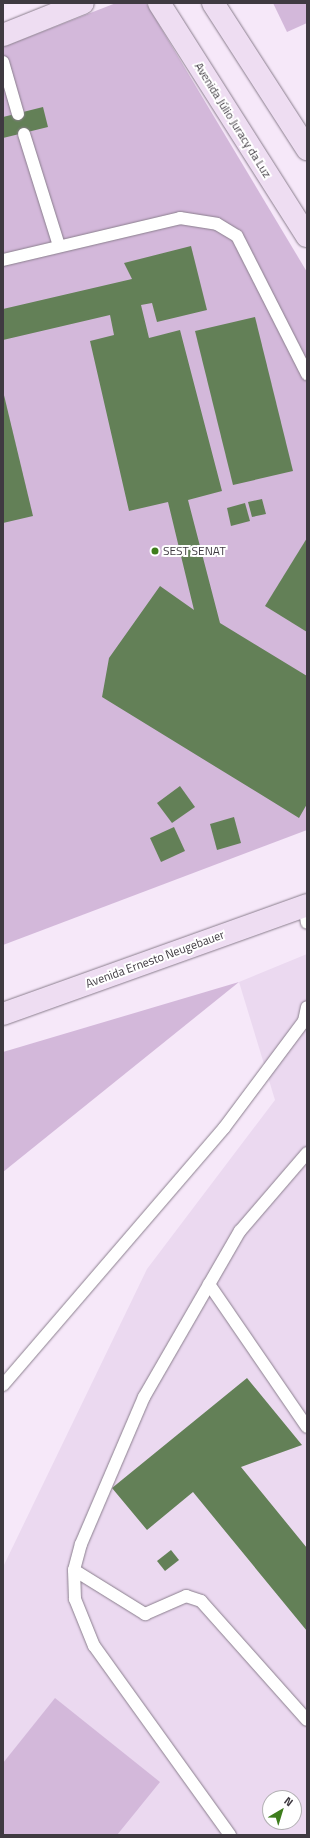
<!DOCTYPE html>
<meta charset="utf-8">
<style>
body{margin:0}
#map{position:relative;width:310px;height:1838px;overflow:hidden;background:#f6e8f9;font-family:"Titillium Web",sans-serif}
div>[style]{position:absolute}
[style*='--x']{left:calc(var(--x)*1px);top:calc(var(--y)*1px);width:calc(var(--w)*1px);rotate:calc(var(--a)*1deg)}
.built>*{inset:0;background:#ebd9f0}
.green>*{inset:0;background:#d3b8da}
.building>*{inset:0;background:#638057}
.roads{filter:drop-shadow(0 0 1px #8a7e8d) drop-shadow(0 0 1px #8a7e8d)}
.lane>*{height:12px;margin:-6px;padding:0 6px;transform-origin:6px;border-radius:6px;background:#fff}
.secondary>*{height:22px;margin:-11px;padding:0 11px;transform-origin:11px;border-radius:11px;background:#eeddf2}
.dots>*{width:11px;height:11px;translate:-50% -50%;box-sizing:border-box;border:2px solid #fff;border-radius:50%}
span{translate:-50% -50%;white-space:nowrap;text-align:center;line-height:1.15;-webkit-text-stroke:4px #fff;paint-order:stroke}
.street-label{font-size:12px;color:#3f3a41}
.poi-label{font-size:12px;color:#3f3a41}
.left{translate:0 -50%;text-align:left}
.frame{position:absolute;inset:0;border:4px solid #3f3a41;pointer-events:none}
.north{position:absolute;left:262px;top:1790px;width:40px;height:40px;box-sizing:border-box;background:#fff;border:1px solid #b2b0b3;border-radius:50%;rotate:38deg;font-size:11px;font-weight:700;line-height:16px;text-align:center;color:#3f3a41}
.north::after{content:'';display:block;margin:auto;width:14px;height:18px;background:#3e7d1c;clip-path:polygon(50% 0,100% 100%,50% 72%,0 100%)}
</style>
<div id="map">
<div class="built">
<i style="clip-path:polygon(evenodd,307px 954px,307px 1835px,3px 1835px,3px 1567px,147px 1269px,275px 1100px,239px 982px,307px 954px,270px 1798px,294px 1798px,294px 1822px,270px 1822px,270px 1798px)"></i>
</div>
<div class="green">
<i style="clip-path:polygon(116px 3px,146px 3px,307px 272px,307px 830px,3px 945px,3px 47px)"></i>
<i style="clip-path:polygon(273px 3px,307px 3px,307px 23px,287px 32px)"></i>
<i style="clip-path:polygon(239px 982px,3px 1172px,3px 1052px)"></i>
<i style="clip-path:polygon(55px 1698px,160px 1782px,117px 1835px,3px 1835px,3px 1763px)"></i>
</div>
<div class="building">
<i style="clip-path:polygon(43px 107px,48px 127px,3px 138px,3px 117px)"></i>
<i style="clip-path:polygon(191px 246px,207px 310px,157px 322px,152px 303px,141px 305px,149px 338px,180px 330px,222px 491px,188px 500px,220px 623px,307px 676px,307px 804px,299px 818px,102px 697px,109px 658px,160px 586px,194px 610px,168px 502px,129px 511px,90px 341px,114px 335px,110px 315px,3px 340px,3px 309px,132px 279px,124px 263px)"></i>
<i style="clip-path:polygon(255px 317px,293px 471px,233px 485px,195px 331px)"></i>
<i style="clip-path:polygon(3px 391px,33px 516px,3px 523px)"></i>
<i style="clip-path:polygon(262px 499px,266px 514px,252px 517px,248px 502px)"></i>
<i style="clip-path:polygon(245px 503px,250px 521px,231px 526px,227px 508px)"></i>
<i style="clip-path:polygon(307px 538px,307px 632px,265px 606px)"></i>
<i style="clip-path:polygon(180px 786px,195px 807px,172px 823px,157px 803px)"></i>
<i style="clip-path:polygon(234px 817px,241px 843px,217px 850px,210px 824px)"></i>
<i style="clip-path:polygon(174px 827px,185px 851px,161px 862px,150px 838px)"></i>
<i style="clip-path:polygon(247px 1378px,302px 1445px,241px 1467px,307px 1548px,307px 1631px,193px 1492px,147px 1530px,112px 1488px)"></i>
<i style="clip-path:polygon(171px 1550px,179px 1560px,165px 1571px,157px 1561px)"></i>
</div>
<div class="roads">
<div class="lane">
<i style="--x:3;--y:62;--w:54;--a:73.9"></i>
<i style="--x:24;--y:134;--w:117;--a:72.6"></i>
<i style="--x:3;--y:260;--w:182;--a:-13.3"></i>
<i style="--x:180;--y:218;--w:37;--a:9"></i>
<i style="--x:217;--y:224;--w:23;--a:31"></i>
<i style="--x:237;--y:236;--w:155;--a:63.1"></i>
<i style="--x:304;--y:906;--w:17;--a:80"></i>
<i style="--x:209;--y:1284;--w:173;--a:55.6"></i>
<i style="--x:3;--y:1385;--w:339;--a:-49.3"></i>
<i style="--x:224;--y:1128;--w:134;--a:-53.2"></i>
<i style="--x:304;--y:1021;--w:14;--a:-78"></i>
<i style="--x:74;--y:1570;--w:84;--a:31.8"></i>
<i style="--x:145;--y:1614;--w:45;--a:-23.7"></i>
<i style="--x:186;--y:1596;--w:16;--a:18"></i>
<i style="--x:201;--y:1601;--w:159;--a:48.3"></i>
<i style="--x:230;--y:1835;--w:233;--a:-125.7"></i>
<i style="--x:94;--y:1646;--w:51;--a:-112"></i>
<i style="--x:75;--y:1599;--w:29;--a:-92"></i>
<i style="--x:74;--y:1570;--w:27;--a:-75"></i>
<i style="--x:81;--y:1544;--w:160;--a:-66.8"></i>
<i style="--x:144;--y:1397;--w:192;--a:-60"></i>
<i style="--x:240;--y:1231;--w:103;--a:-49.3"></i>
</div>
<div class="secondary">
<i style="--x:159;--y:3;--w:276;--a:57.6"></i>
<i style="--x:213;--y:3;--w:174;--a:57.2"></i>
<i style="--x:3;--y:35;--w:86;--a:-21.8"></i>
<i style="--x:3;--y:1014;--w:323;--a:-19.7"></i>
</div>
</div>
<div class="dots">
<i style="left:155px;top:551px;background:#3e7d1c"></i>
</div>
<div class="street-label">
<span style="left:233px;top:120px;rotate:58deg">Avenida Júlio Juracy da Luz</span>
<span style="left:155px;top:959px;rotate:-20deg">Avenida Ernesto Neugebauer</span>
</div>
<div class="poi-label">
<span class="left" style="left:163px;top:551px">SEST SENAT</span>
</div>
<div class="frame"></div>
<div class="north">N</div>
</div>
